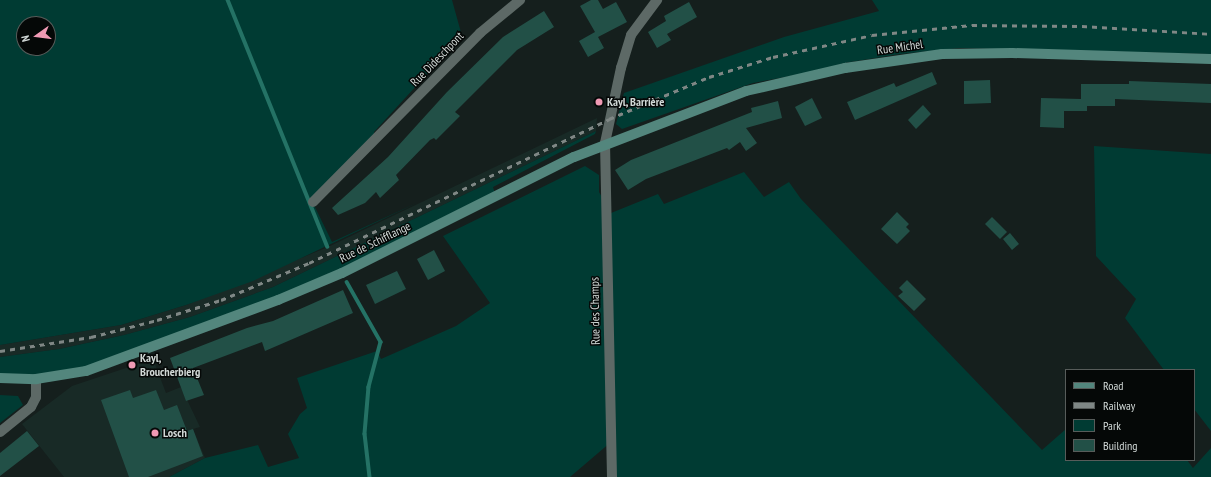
<!DOCTYPE html>
<meta charset="utf-8">
<style>
body{margin:0}
#map{position:relative;width:1211px;height:477px;overflow:hidden;background:#151f1d;font-family:"PT Sans Narrow",sans-serif}
div>[style]{position:absolute}
[style*='--x']{left:calc(var(--x)*1px);top:calc(var(--y)*1px);width:calc(var(--w)*1px);rotate:calc(var(--a)*1deg)}
.built>*{inset:0;background:#182a26}
.green>*{inset:0;background:#003b33}
.stream>*{height:3.5px;margin:-1.75px;padding:0 1.75px;transform-origin:1.75px;border-radius:1.75px;background:#247265}
.building>*{inset:0;background:#225047}
.minor>*{height:10px;margin:-5px;padding:0 5px;transform-origin:5px;border-radius:5px;background:#5d6966}
.tertiary>*{height:10px;margin:-5px;padding:0 5px;transform-origin:5px;border-radius:5px;background:#5d6966}
.secondary>*{height:10px;margin:-5px;padding:0 5px;transform-origin:5px;border-radius:5px;background:#53867d}
.rail>*{height:3px;margin-top:-1.5px;transform-origin:0;background:repeating-linear-gradient(90deg,#7f8785 0 5px,transparent 0 10px)}
.dots>*{width:11px;height:11px;translate:-50% -50%;box-sizing:border-box;border:2px solid #050807;border-radius:50%}
span{translate:-50% -50%;white-space:nowrap;text-align:center;line-height:1.15;-webkit-text-stroke:3px #050807;paint-order:stroke}
.street-label{font-size:12px;color:#d2d9d7}
.poi-label{font-size:12px;color:#d2d9d7;font-weight:700}
.left{translate:0 -50%;text-align:left}
.legend{position:absolute;left:1065px;top:369px;width:130px;height:92px;box-sizing:border-box;background:#050807;border:1px solid #575c5a;margin:0;padding:5px 7px;list-style:none;font-size:12px;color:#d2d9d7}
.legend li{display:flex;align-items:center;gap:8px;height:20px}
.legend b{width:20px;border:1px solid #575c5a}
.north{position:absolute;left:16px;top:16px;width:40px;height:40px;box-sizing:border-box;background:#050807;border:1px solid #575c5a;border-radius:50%;rotate:256deg;font-size:11px;font-weight:700;line-height:16px;text-align:center;color:#d2d9d7}
.north::after{content:'';display:block;margin:auto;width:14px;height:18px;background:#f09ab4;clip-path:polygon(50% 0,100% 100%,50% 72%,0 100%)}
</style>
<div id="map">
<div class="built">
<i style="clip-path:polygon(597px 118px,596px 131px,273px 287px,190px 317px,124px 335px,59px 349px,0 357px,0 345px,121px 325px,186px 305px,328px 247px)"></i>
<i style="clip-path:polygon(153px 359px,166px 393px,181px 387px,200px 427px,193px 429px,205px 458px,169px 477px,64px 477px,22px 424px,72px 386px)"></i>
</div>
<div class="green">
<i style="clip-path:polygon(evenodd,0 0,452px 0,462px 36px,374px 132px,376px 140px,313px 203px,332px 242px,419px 202px,253px 281px,186px 305px,121px 325px,0 345px,0 0,24px 24px,48px 24px,48px 48px,24px 48px,24px 24px)"></i>
<i style="clip-path:polygon(872px 0,1211px 0,1211px 54px,960px 48px,900px 54px,844px 63px,823px 70px,753px 83px,622px 129px,616px 124px,624px 93px,784px 37px,879px 11px)"></i>
<i style="clip-path:polygon(596px 131px,595px 134px,493px 187px,496px 197px,342px 273px,86px 371px,0 378px,0 357px,59px 349px,124px 335px,190px 317px,273px 287px)"></i>
<i style="clip-path:polygon(1094px 146px,1211px 154px,1211px 431px,1194px 409px,1194px 370px,1164px 370px,1125px 318px,1136px 299px,1096px 256px)"></i>
<i style="clip-path:polygon(585px 166px,599px 175px,599px 192px,611px 213px,658px 194px,664px 204px,744px 172px,764px 197px,789px 182px,801px 199px,1042px 450px,1066px 429px,1066px 460px,1187px 460px,1193px 468px,1211px 448px,1211px 477px,612px 477px,611px 442px,570px 477px,169px 477px,205px 458px,258px 445px,268px 467px,299px 458px,288px 434px,300px 414px,307px 408px,297px 378px,377px 351px,381px 359px,456px 326px,490px 303px,443px 236px)"></i>
<i style="clip-path:polygon(0 395px,18px 396px,23px 405px,0 423px)"></i>
</div>
<div class="stream">
<i style="--x:228;--y:0;--w:266;--a:68"></i>
<i style="--x:347;--y:282;--w:69;--a:60.5"></i>
<i style="--x:381;--y:342;--w:47;--a:104.9"></i>
<i style="--x:369;--y:387;--w:47;--a:94.9"></i>
<i style="--x:365;--y:434;--w:43;--a:83.4"></i>
</div>
<div class="building">
<i style="clip-path:polygon(591px 0,598px 0,603px 9px,616px 2px,627px 22px,598px 37px,604px 48px,588px 57px,579px 41px,595px 32px,580px 6px)"></i>
<i style="clip-path:polygon(689px 2px,697px 17px,667px 34px,671px 40px,657px 48px,648px 32px,666px 21px,664px 16px)"></i>
<i style="clip-path:polygon(544px 11px,554px 27px,517px 50px,455px 112px,460px 116px,436px 140px,434px 138px,430px 140px,396px 175px,399px 180px,380px 198px,376px 192px,365px 203px,338px 215px,332px 208px,388px 157px,447px 92px,503px 37px)"></i>
<i style="clip-path:polygon(932px 72px,937px 84px,855px 120px,847px 102px,894px 83px,896px 87px)"></i>
<i style="clip-path:polygon(990px 80px,991px 103px,964px 104px,964px 81px)"></i>
<i style="clip-path:polygon(1129px 81px,1211px 84px,1211px 103px,1115px 99px,1115px 106px,1087px 106px,1087px 111px,1064px 111px,1064px 128px,1040px 127px,1041px 98px,1081px 99px,1081px 84px,1129px 84px)"></i>
<i style="clip-path:polygon(812px 98px,822px 118px,805px 126px,795px 107px)"></i>
<i style="clip-path:polygon(778px 101px,782px 118px,746px 128px,757px 143px,746px 151px,740px 142px,729px 150px,727px 148px,646px 179px,628px 190px,615px 170px,631px 160px,752px 112px,751px 108px)"></i>
<i style="clip-path:polygon(923px 105px,931px 114px,916px 129px,908px 120px)"></i>
<i style="clip-path:polygon(897px 212px,909px 224px,906px 227px,910px 231px,897px 244px,881px 229px)"></i>
<i style="clip-path:polygon(992px 217px,1007px 232px,1000px 239px,985px 224px)"></i>
<i style="clip-path:polygon(1010px 233px,1019px 244px,1012px 250px,1003px 239px)"></i>
<i style="clip-path:polygon(434px 250px,445px 271px,428px 280px,417px 259px)"></i>
<i style="clip-path:polygon(397px 271px,406px 289px,375px 304px,366px 285px)"></i>
<i style="clip-path:polygon(907px 280px,926px 299px,914px 311px,898px 296px,903px 292px,899px 288px)"></i>
<i style="clip-path:polygon(343px 290px,353px 313px,265px 351px,262px 342px,193px 368px,204px 395px,186px 401px,170px 358px,247px 328px,273px 321px)"></i>
<i style="clip-path:polygon(130px 390px,133px 398px,156px 390px,164px 410px,177px 405px,187px 431px,193px 429px,203px 456px,148px 477px,129px 477px,101px 400px)"></i>
<i style="clip-path:polygon(27px 431px,39px 446px,0 476px,0 453px)"></i>
</div>
<div class="minor">
<i style="--x:605;--y:143;--w:334;--a:88.8"></i>
<i style="--x:313;--y:202;--w:238;--a:-45.3"></i>
<i style="--x:480;--y:33;--w:52;--a:-39.5"></i>
<i style="--x:0;--y:432;--w:40;--a:-39"></i>
<i style="--x:31;--y:407;--w:11;--a:-63"></i>
<i style="--x:36;--y:397;--w:18;--a:-90"></i>
</div>
<div class="tertiary">
<i style="--x:605;--y:143;--w:77;--a:-78"></i>
<i style="--x:621;--y:68;--w:34;--a:-73"></i>
<i style="--x:631;--y:35;--w:44;--a:-53.4"></i>
</div>
<div class="secondary">
<i style="--x:0;--y:378;--w:36;--a:2"></i>
<i style="--x:36;--y:379;--w:51;--a:-9.1"></i>
<i style="--x:86;--y:371;--w:205;--a:-20.3"></i>
<i style="--x:278;--y:300;--w:69;--a:-22.9"></i>
<i style="--x:342;--y:273;--w:259;--a:-26.6"></i>
<i style="--x:574;--y:157;--w:184;--a:-21"></i>
<i style="--x:746;--y:91;--w:102;--a:-13.1"></i>
<i style="--x:845;--y:68;--w:98;--a:-8.2"></i>
<i style="--x:942;--y:54;--w:70;--a:-0.8"></i>
<i style="--x:1012;--y:53;--w:199;--a:1.7"></i>
</div>
<div class="rail">
<i style="--x:0;--y:351;--w:92;--a:-8.7"></i>
<i style="--x:91;--y:337;--w:68;--a:-14.4"></i>
<i style="--x:157;--y:320;--w:67;--a:-17.4"></i>
<i style="--x:221;--y:300;--w:95;--a:-22.8"></i>
<i style="--x:309;--y:263;--w:333;--a:-25.6"></i>
<i style="--x:609;--y:119;--w:108;--a:-22.8"></i>
<i style="--x:709;--y:77;--w:67;--a:-17.4"></i>
<i style="--x:773;--y:57;--w:101;--a:-12.5"></i>
<i style="--x:872;--y:35;--w:100;--a:-5.7"></i>
<i style="--x:972;--y:25;--w:110;--a:0.5"></i>
<i style="--x:1082;--y:26;--w:129;--a:3.5"></i>
</div>
<div class="dots">
<i style="left:599px;top:102px;background:#f09ab4"></i>
<i style="left:132px;top:365px;background:#f09ab4"></i>
<i style="left:155px;top:433px;background:#f09ab4"></i>
</div>
<div class="street-label">
<span style="left:900px;top:47px;rotate:-8deg">Rue Michel</span>
<span style="left:437px;top:59px;rotate:-46deg">Rue Dideschpont</span>
<span style="left:375px;top:242px;rotate:-26deg">Rue de Schifflange</span>
<span style="left:595px;top:311px;rotate:-91deg">Rue des Champs</span>
</div>
<div class="poi-label">
<span class="left" style="left:607px;top:102px">Kayl, Barrière</span>
<span class="left" style="left:140px;top:365px">Kayl,<br>Broucherbierg</span>
<span class="left" style="left:163px;top:433px">Losch</span>
</div>
<ul class="legend">
<li><b style="height:5px;background:#53867d"></b>Road</li>
<li><b style="height:5px;background:#7f8785"></b>Railway</li>
<li><b style="height:11px;background:#003b33"></b>Park</li>
<li><b style="height:11px;background:#225047"></b>Building</li>
</ul>
<div class="north">N</div>
</div>
